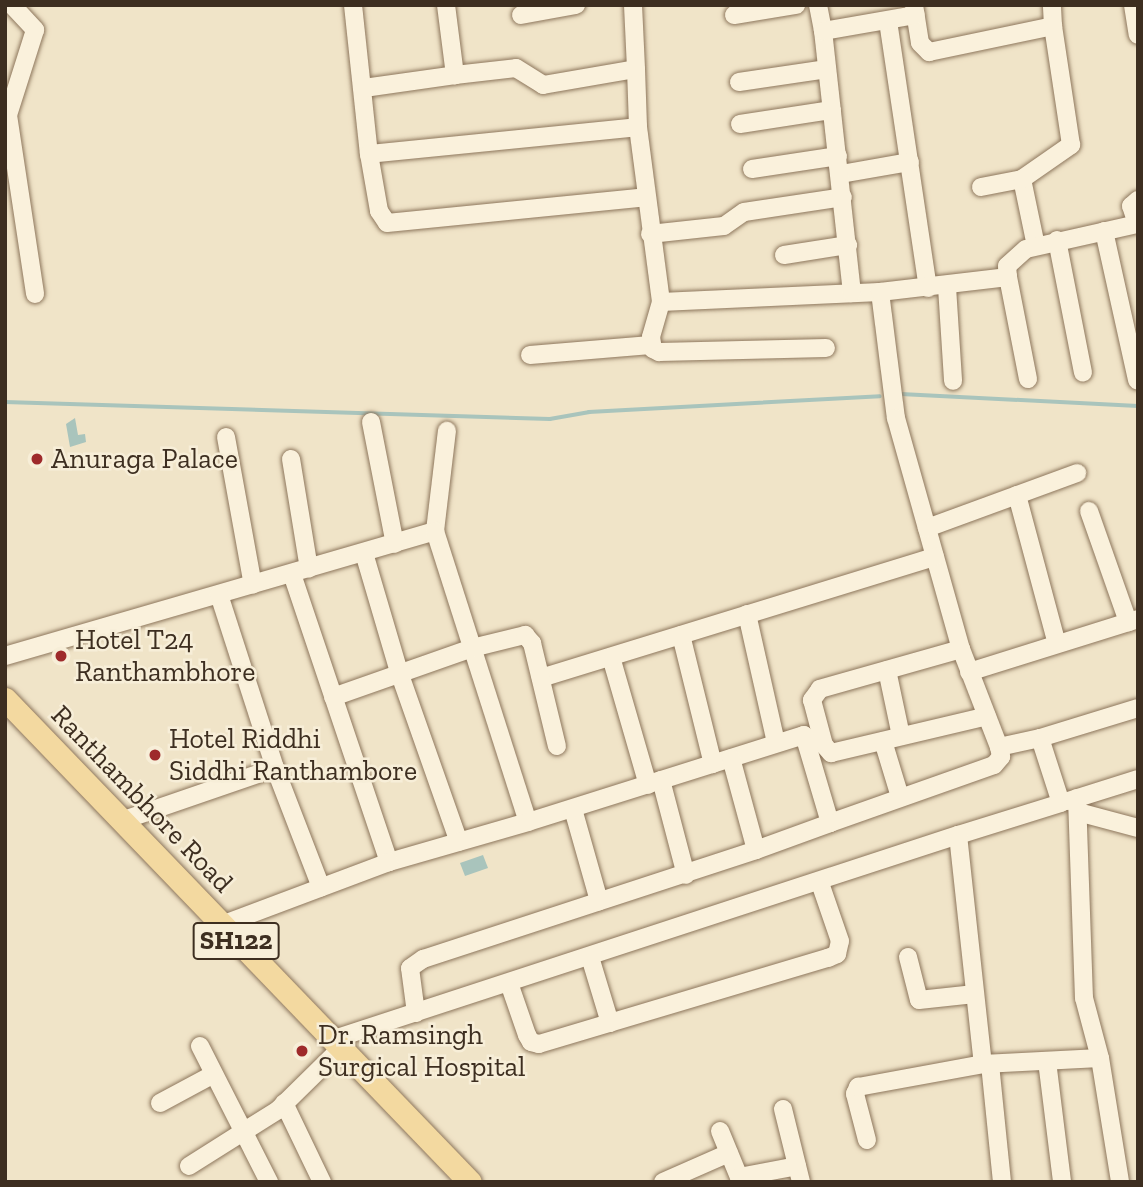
<!DOCTYPE html>
<style>
body{margin:0}
#map{position:relative;width:1143px;height:1187px;overflow:hidden;background:#f0e4c8;font-family:"Zilla Slab",serif}
div>[style]{position:absolute}
[style*='--x']{left:calc(var(--x)*1px);top:calc(var(--y)*1px);width:calc(var(--w)*1px);rotate:calc(var(--a)*1deg)}
.water>*{inset:0;background:#a9c4bc}
.stream>*{height:3.5px;margin:-1.75px;padding:0 1.75px;transform-origin:1.75px;border-radius:1.75px;background:#a9c4bc}
.roads{filter:drop-shadow(0 0 2px #8d765c) drop-shadow(0 0 2px #8d765c)}
.minor>*{height:18px;margin:-9px;padding:0 9px;transform-origin:9px;border-radius:9px;background:#faf1dc}
.major>*{height:23px;margin:-11.5px;padding:0 11.5px;transform-origin:11.5px;border-radius:11.5px;background:#f3d9a0}
.dots>*{width:19px;height:19px;translate:-50% -50%;box-sizing:border-box;border:4px solid #f7eed8;border-radius:50%}
span{translate:-50% -50%;white-space:nowrap;text-align:center;line-height:1.15;-webkit-text-stroke:5px #f7eed8;paint-order:stroke}
.shield-label span{padding:2px 5px;background:#f7eed8;border:2px solid;border-radius:5px;-webkit-text-stroke-width:0}
.shield-label{font-size:26px;color:#3d2e20;font-weight:700}
.poi-label{font-size:28px;color:#3d2e20}
.left{translate:0 -50%;text-align:left}
.street-label{font-size:28px;color:#3d2e20}
.frame{position:absolute;inset:0;border:7px solid #3d2e20;pointer-events:none}
</style>
<div id="map">
<div class="water">
<i style="clip-path:polygon(75px 418px,78px 435px,85px 434px,86px 442px,70px 447px,66px 424px)"></i>
<i style="clip-path:polygon(483px 855px,488px 868px,465px 876px,460px 863px)"></i>
</div>
<div class="stream">
<i style="--x:901;--y:394;--w:237;--a:2.9"></i>
<i style="--x:5;--y:402;--w:545;--a:1.79"></i>
<i style="--x:550;--y:419;--w:40;--a:-10"></i>
<i style="--x:589;--y:412;--w:291;--a:-3.1"></i>
</div>
<div class="roads">
<div class="minor">
<i style="--x:12;--y:5;--w:34;--a:47"></i>
<i style="--x:35;--y:30;--w:89;--a:107.6"></i>
<i style="--x:8;--y:115;--w:181;--a:81.4"></i>
<i style="--x:353;--y:5;--w:150;--a:83.9"></i>
<i style="--x:369;--y:154;--w:270;--a:-5.7"></i>
<i style="--x:638;--y:127;--w:177;--a:82.5"></i>
<i style="--x:661;--y:302;--w:219;--a:-2.6"></i>
<i style="--x:880;--y:292;--w:127;--a:82.8"></i>
<i style="--x:896;--y:418;--w:240;--a:74.3"></i>
<i style="--x:961;--y:649;--w:105;--a:68.8"></i>
<i style="--x:999;--y:747;--w:42;--a:-12.4"></i>
<i style="--x:1040;--y:738;--w:68;--a:72.1"></i>
<i style="--x:1061;--y:803;--w:108;--a:162.7"></i>
<i style="--x:446;--y:5;--w:71;--a:82.7"></i>
<i style="--x:455;--y:75;--w:61;--a:-6.5"></i>
<i style="--x:516;--y:68;--w:32;--a:32"></i>
<i style="--x:543;--y:85;--w:94;--a:-9.8"></i>
<i style="--x:636;--y:69;--w:58;--a:88"></i>
<i style="--x:633;--y:5;--w:64;--a:87.3"></i>
<i style="--x:818;--y:5;--w:26;--a:79"></i>
<i style="--x:914;--y:5;--w:38;--a:81"></i>
<i style="--x:920;--y:43;--w:13;--a:45"></i>
<i style="--x:929;--y:52;--w:127;--a:-11.8"></i>
<i style="--x:1053;--y:26;--w:21;--a:-93"></i>
<i style="--x:1133;--y:5;--w:30;--a:81"></i>
<i style="--x:521;--y:15;--w:56;--a:-10.3"></i>
<i style="--x:734;--y:15;--w:63;--a:-9.2"></i>
<i style="--x:888;--y:21;--w:270;--a:81.5"></i>
<i style="--x:739;--y:82;--w:89;--a:-8.4"></i>
<i style="--x:364;--y:88;--w:92;--a:-8.1"></i>
<i style="--x:740;--y:124;--w:93;--a:-8.7"></i>
<i style="--x:369;--y:154;--w:58;--a:80"></i>
<i style="--x:379;--y:211;--w:14;--a:56"></i>
<i style="--x:387;--y:223;--w:260;--a:-5.7"></i>
<i style="--x:752;--y:169;--w:87;--a:-8.6"></i>
<i style="--x:841;--y:174;--w:70;--a:-9.9"></i>
<i style="--x:1022;--y:179;--w:68;--a:78.2"></i>
<i style="--x:981;--y:187;--w:42;--a:-11"></i>
<i style="--x:1022;--y:179;--w:60;--a:-34.8"></i>
<i style="--x:1071;--y:145;--w:120;--a:-98.6"></i>
<i style="--x:1104;--y:231;--w:153;--a:77.5"></i>
<i style="--x:650;--y:234;--w:74;--a:-6.2"></i>
<i style="--x:724;--y:226;--w:24;--a:-35"></i>
<i style="--x:744;--y:212;--w:100;--a:-8.6"></i>
<i style="--x:1057;--y:240;--w:135;--a:78.9"></i>
<i style="--x:784;--y:255;--w:65;--a:-8.9"></i>
<i style="--x:1008;--y:277;--w:104;--a:78.9"></i>
<i style="--x:947;--y:287;--w:94;--a:86.3"></i>
<i style="--x:880;--y:292;--w:129;--a:-6.7"></i>
<i style="--x:1008;--y:277;--w:11;--a:-95"></i>
<i style="--x:1007;--y:266;--w:25;--a:-42"></i>
<i style="--x:1026;--y:249;--w:114;--a:-12.7"></i>
<i style="--x:1137;--y:224;--w:19;--a:-108"></i>
<i style="--x:1131;--y:206;--w:9;--a:-41"></i>
<i style="--x:852;--y:293;--w:264;--a:-96.3"></i>
<i style="--x:823;--y:31;--w:94;--a:-9.8"></i>
<i style="--x:661;--y:302;--w:36;--a:106"></i>
<i style="--x:651;--y:337;--w:12;--a:81"></i>
<i style="--x:653;--y:349;--w:7;--a:27"></i>
<i style="--x:659;--y:352;--w:167;--a:-1.4"></i>
<i style="--x:530;--y:355;--w:121;--a:-4.7"></i>
<i style="--x:371;--y:422;--w:124;--a:78.9"></i>
<i style="--x:226;--y:437;--w:150;--a:79.7"></i>
<i style="--x:291;--y:459;--w:111;--a:80.7"></i>
<i style="--x:1017;--y:495;--w:154;--a:75"></i>
<i style="--x:1089;--y:511;--w:118;--a:70.6"></i>
<i style="--x:927;--y:528;--w:160;--a:-20.1"></i>
<i style="--x:435;--y:531;--w:101;--a:-83.2"></i>
<i style="--x:364;--y:553;--w:124;--a:73.6"></i>
<i style="--x:399;--y:672;--w:180;--a:70.6"></i>
<i style="--x:292;--y:574;--w:304;--a:71.4"></i>
<i style="--x:747;--y:614;--w:132;--a:77.3"></i>
<i style="--x:681;--y:635;--w:133;--a:76.1"></i>
<i style="--x:961;--y:649;--w:147;--a:164.2"></i>
<i style="--x:820;--y:689;--w:14;--a:126"></i>
<i style="--x:812;--y:700;--w:47;--a:75.1"></i>
<i style="--x:824;--y:745;--w:11;--a:49"></i>
<i style="--x:831;--y:753;--w:160;--a:-13.3"></i>
<i style="--x:5;--y:656;--w:448;--a:-16.2"></i>
<i style="--x:435;--y:531;--w:305;--a:72.3"></i>
<i style="--x:528;--y:822;--w:145;--a:163.9"></i>
<i style="--x:389;--y:862;--w:179;--a:159.4"></i>
<i style="--x:611;--y:657;--w:133;--a:73.9"></i>
<i style="--x:887;--y:670;--w:67;--a:78"></i>
<i style="--x:969;--y:672;--w:177;--a:-17.4"></i>
<i style="--x:541;--y:678;--w:412;--a:-17.1"></i>
<i style="--x:333;--y:697;--w:147;--a:-19.4"></i>
<i style="--x:472;--y:648;--w:55;--a:-13.8"></i>
<i style="--x:525;--y:635;--w:11;--a:49"></i>
<i style="--x:532;--y:643;--w:106;--a:76.4"></i>
<i style="--x:1040;--y:738;--w:102;--a:-17"></i>
<i style="--x:883;--y:741;--w:59;--a:73.1"></i>
<i style="--x:275;--y:768;--w:128;--a:68.9"></i>
<i style="--x:661;--y:780;--w:98;--a:75.3"></i>
<i style="--x:1077;--y:798;--w:200;--a:88"></i>
<i style="--x:1084;--y:998;--w:62;--a:75.1"></i>
<i style="--x:1100;--y:1058;--w:126;--a:80.8"></i>
<i style="--x:1068;--y:801;--w:73;--a:-17.4"></i>
<i style="--x:573;--y:809;--w:96;--a:74.2"></i>
<i style="--x:1078;--y:812;--w:62;--a:14.9"></i>
<i style="--x:121;--y:821;--w:163;--a:-19"></i>
<i style="--x:275;--y:768;--w:182;--a:-107.9"></i>
<i style="--x:528;--y:822;--w:289;--a:-17.5"></i>
<i style="--x:804;--y:735;--w:92;--a:73.5"></i>
<i style="--x:830;--y:823;--w:174;--a:-19.5"></i>
<i style="--x:994;--y:765;--w:11;--a:-49"></i>
<i style="--x:1001;--y:757;--w:10;--a:-101"></i>
<i style="--x:756;--y:850;--w:79;--a:-20"></i>
<i style="--x:590;--y:957;--w:69;--a:73.1"></i>
<i style="--x:908;--y:957;--w:44;--a:75.7"></i>
<i style="--x:919;--y:1000;--w:56;--a:-6.1"></i>
<i style="--x:509;--y:983;--w:55;--a:70.9"></i>
<i style="--x:527;--y:1035;--w:8;--a:60"></i>
<i style="--x:531;--y:1042;--w:8;--a:14"></i>
<i style="--x:539;--y:1044;--w:302;--a:-16.6"></i>
<i style="--x:828;--y:958;--w:10;--a:-24"></i>
<i style="--x:837;--y:954;--w:13;--a:-77"></i>
<i style="--x:840;--y:941;--w:61;--a:-109"></i>
<i style="--x:416;--y:1013;--w:45;--a:-97.6"></i>
<i style="--x:410;--y:968;--w:16;--a:-35"></i>
<i style="--x:423;--y:959;--w:350;--a:-18.1"></i>
<i style="--x:756;--y:850;--w:95;--a:-105.2"></i>
<i style="--x:331;--y:1040;--w:660;--a:-18.11"></i>
<i style="--x:958;--y:835;--w:230;--a:83.8"></i>
<i style="--x:200;--y:1046;--w:153;--a:63.1"></i>
<i style="--x:1047;--y:1061;--w:122;--a:82.9"></i>
<i style="--x:990;--y:1064;--w:119;--a:84.2"></i>
<i style="--x:160;--y:1103;--w:61;--a:-28.2"></i>
<i style="--x:284;--y:1103;--w:88;--a:64.3"></i>
<i style="--x:783;--y:1109;--w:75;--a:76.1"></i>
<i style="--x:720;--y:1131;--w:50;--a:67.6"></i>
<i style="--x:739;--y:1177;--w:59;--a:-10.7"></i>
<i style="--x:867;--y:1140;--w:48;--a:-104.6"></i>
<i style="--x:855;--y:1094;--w:8;--a:-67"></i>
<i style="--x:858;--y:1087;--w:127;--a:-10.4"></i>
<i style="--x:983;--y:1064;--w:117;--a:-2.9"></i>
<i style="--x:189;--y:1166;--w:105;--a:-32.2"></i>
<i style="--x:278;--y:1110;--w:87;--a:-44.5"></i>
<i style="--x:663;--y:1182;--w:72;--a:-23.7"></i>
</div>
<div class="major">
<i style="--x:5;--y:699;--w:670;--a:46.09"></i>
</div>
</div>
<div class="dots">
<i style="left:37px;top:459px;background:#9e2a2b"></i>
<i style="left:61px;top:656px;background:#9e2a2b"></i>
<i style="left:155px;top:755px;background:#9e2a2b"></i>
<i style="left:302px;top:1051px;background:#9e2a2b"></i>
</div>
<div class="shield-label">
<span style="left:236px;top:941px">SH122</span>
</div>
<div class="poi-label">
<span class="left" style="left:51px;top:459px">Anuraga Palace</span>
<span class="left" style="left:75px;top:656px">Hotel T24<br>Ranthambhore</span>
<span class="left" style="left:169px;top:755px">Hotel Riddhi<br>Siddhi Ranthambore</span>
<span class="left" style="left:318px;top:1051px">Dr. Ramsingh<br>Surgical Hospital</span>
</div>
<div class="street-label">
<span style="left:142px;top:799px;rotate:46deg">Ranthambhore Road</span>
</div>
<div class="frame"></div>
</div>
